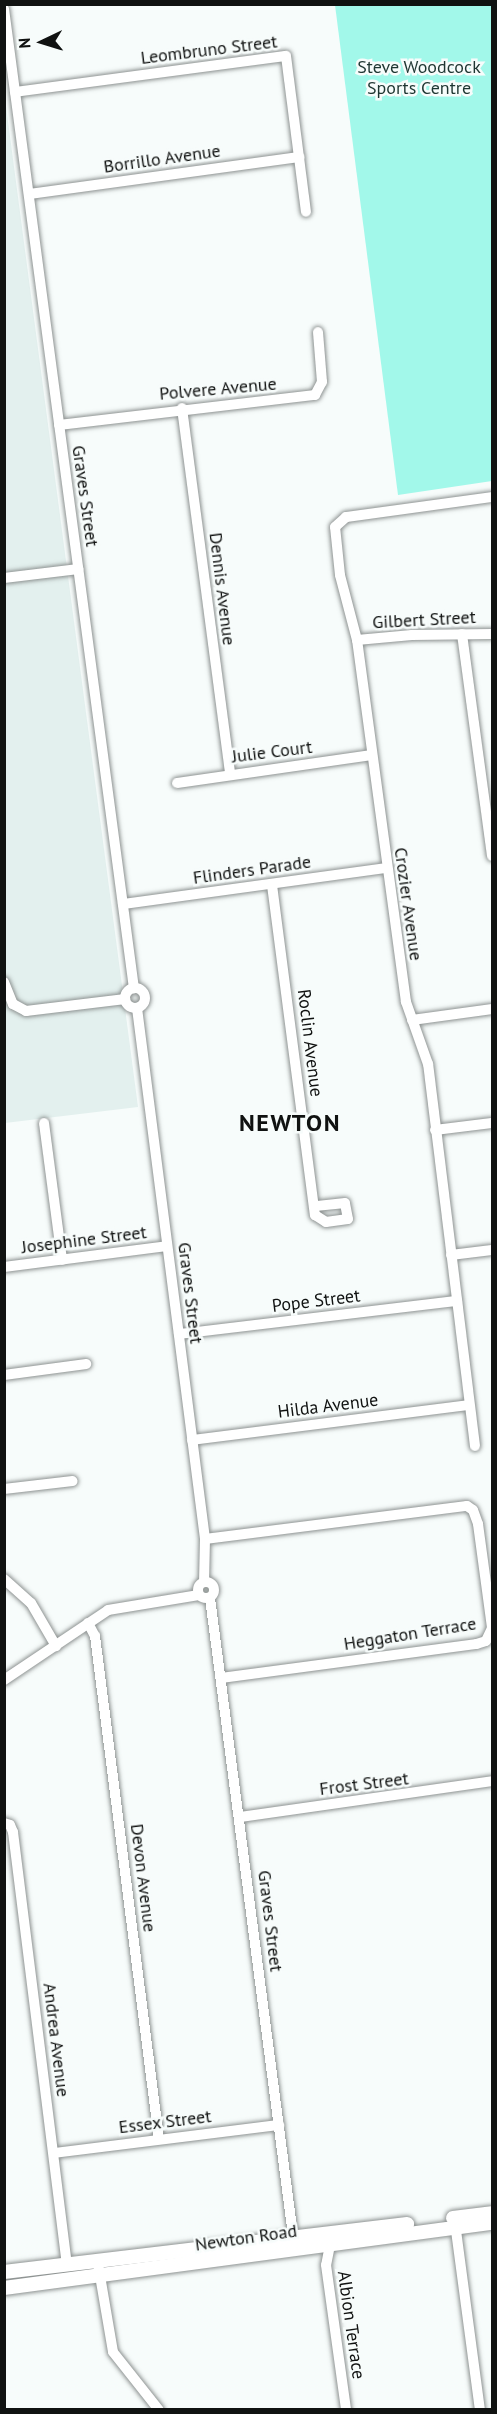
<!DOCTYPE html>
<style>
body{margin:0}
#map{position:relative;width:497px;height:2414px;overflow:hidden;background:#f7fcfb;font-family:"PT Sans",sans-serif}
div>[style]{position:absolute}
[style*='--x']{left:calc(var(--x)*1px);top:calc(var(--y)*1px);width:calc(var(--w)*1px);rotate:calc(var(--a)*1deg)}
.built>*{inset:0;background:#e3f0ee}
.green>*{inset:0;background:#a2f8ea}
.roads{filter:drop-shadow(0 0 2px #8e9392) drop-shadow(0 0 2px #8e9392)}
.minor>*{height:10px;margin:-5px;padding:0 5px;transform-origin:5px;border-radius:5px;background:#fff}
.minor>.ring{margin:-5px;padding:0;box-sizing:content-box;background:none;border:10px solid #fff;border-radius:50%}
.major>*{height:14px;margin:-7px;padding:0 7px;transform-origin:7px;border-radius:7px;background:#fff}
span{translate:-50% -50%;white-space:nowrap;text-align:center;line-height:1.15;-webkit-text-stroke:5px #f7fcfb;paint-order:stroke}
.street-label{font-size:18px;color:#101211}
.park-label{font-size:18px;color:#1e3632}
.district-label{font-size:24px;color:#101211;font-weight:700;letter-spacing:1.5px}
.frame{position:absolute;inset:0;border:6px solid #101211;pointer-events:none}
.north{position:absolute;left:12px;top:12px;width:60px;height:60px;-webkit-text-stroke:4px #f7fcfb;paint-order:stroke;rotate:266deg;font-size:16px;font-weight:700;line-height:24px;text-align:center;color:#101211}
.north::after{content:'';display:block;margin:auto;width:21px;height:27px;background:#101211;clip-path:polygon(50% 0,100% 100%,50% 72%,0 100%)}
</style>
<div id="map">
<div class="built">
<i style="clip-path:polygon(4px 91px,138px 1107px,5px 1123px,4px 1123px)"></i>
</div>
<div class="green">
<i style="clip-path:polygon(335px 5px,492px 5px,492px 481px,398px 495px)"></i>
</div>
<div class="roads">
<div class="minor">
<i style="--x:4;--y:9;--w:988;--a:82.44"></i>
<i style="--x:15;--y:92;--w:273;--a:-7.6"></i>
<i style="--x:286;--y:56;--w:157;--a:82.7"></i>
<i style="--x:29;--y:194;--w:273;--a:-7.8"></i>
<i style="--x:182;--y:408;--w:369;--a:82.5"></i>
<i style="--x:59;--y:425;--w:258;--a:-6.7"></i>
<i style="--x:315;--y:395;--w:15;--a:-62"></i>
<i style="--x:322;--y:382;--w:50;--a:-94.6"></i>
<i style="--x:4;--y:578;--w:75;--a:-6.9"></i>
<i style="--x:462;--y:634;--w:224;--a:82.3"></i>
<i style="--x:357;--y:640;--w:55;--a:-5.2"></i>
<i style="--x:412;--y:635;--w:80;--a:-0.7"></i>
<i style="--x:177;--y:783;--w:197;--a:-8.2"></i>
<i style="--x:272;--y:885;--w:333;--a:82.6"></i>
<i style="--x:315;--y:1215;--w:13;--a:32"></i>
<i style="--x:326;--y:1222;--w:22;--a:-8"></i>
<i style="--x:348;--y:1219;--w:16;--a:-101"></i>
<i style="--x:345;--y:1203;--w:30;--a:174"></i>
<i style="--x:123;--y:904;--w:265;--a:-7.8"></i>
<i style="--x:4;--y:982;--w:24;--a:68"></i>
<i style="--x:13;--y:1004;--w:15;--a:28"></i>
<i style="--x:26;--y:1011;--w:100;--a:-6.9"></i>
<i class="ring" style="left:125px;top:988px;width:10px;height:10px"></i>
<i style="--x:137;--y:1008;--w:535;--a:82.7"></i>
<i style="--x:205;--y:1539;--w:43;--a:91.3"></i>
<i style="--x:412;--y:1020;--w:81;--a:-7.8"></i>
<i style="--x:44;--y:1123;--w:138;--a:82.5"></i>
<i style="--x:435;--y:1130;--w:57;--a:-7"></i>
<i style="--x:451;--y:1255;--w:41;--a:-7"></i>
<i style="--x:4;--y:1267;--w:164;--a:-7.3"></i>
<i style="--x:179;--y:1334;--w:280;--a:-6.8"></i>
<i style="--x:4;--y:1375;--w:83;--a:-7.6"></i>
<i style="--x:192;--y:1440;--w:279;--a:-7.2"></i>
<i style="--x:475;--y:1446;--w:385;--a:-97"></i>
<i style="--x:428;--y:1064;--w:66;--a:-109.5"></i>
<i style="--x:406;--y:1002;--w:365;--a:-97.7"></i>
<i style="--x:357;--y:640;--w:67;--a:-104.7"></i>
<i style="--x:340;--y:575;--w:48;--a:-95.9"></i>
<i style="--x:335;--y:527;--w:15;--a:-42"></i>
<i style="--x:346;--y:517;--w:147;--a:-7.8"></i>
<i style="--x:4;--y:1489;--w:69;--a:-6.6"></i>
<i style="--x:205;--y:1539;--w:264;--a:-7.2"></i>
<i style="--x:467;--y:1506;--w:7;--a:34"></i>
<i style="--x:473;--y:1510;--w:15;--a:70"></i>
<i style="--x:478;--y:1524;--w:105;--a:82.3"></i>
<i style="--x:492;--y:1628;--w:14;--a:115"></i>
<i style="--x:486;--y:1641;--w:10;--a:163"></i>
<i style="--x:476;--y:1644;--w:256;--a:172.4"></i>
<i style="--x:4;--y:1579;--w:36;--a:42"></i>
<i style="--x:31;--y:1603;--w:50;--a:59.8"></i>
<i class="ring" style="left:198px;top:1582px;width:6px;height:6px"></i>
<i style="--x:210;--y:1598;--w:650;--a:82.58"></i>
<i style="--x:88;--y:1623;--w:15;--a:62"></i>
<i style="--x:95;--y:1636;--w:507;--a:82.75"></i>
<i style="--x:4;--y:1680;--w:125;--a:-33.9"></i>
<i style="--x:108;--y:1610;--w:92;--a:-9.4"></i>
<i style="--x:240;--y:1817;--w:255;--a:-8.1"></i>
<i style="--x:4;--y:1823;--w:6;--a:18"></i>
<i style="--x:10;--y:1825;--w:8;--a:67"></i>
<i style="--x:13;--y:1832;--w:437;--a:82.9"></i>
<i style="--x:54;--y:2153;--w:227;--a:-7.1"></i>
<i style="--x:455;--y:2223;--w:189;--a:82.4"></i>
<i style="--x:330;--y:2245;--w:20;--a:101"></i>
<i style="--x:326;--y:2265;--w:146;--a:82.1"></i>
<i style="--x:98;--y:2264;--w:89;--a:80.3"></i>
<i style="--x:113;--y:2352;--w:74;--a:51.6"></i>
</div>
<div class="major">
<i style="--x:453;--y:2218;--w:39;--a:-7"></i>
<i style="--x:4;--y:2272;--w:406;--a:-6.8"></i>
<i style="--x:4;--y:2288;--w:492;--a:-7.6"></i>
</div>
</div>
<div class="street-label">
<span style="left:209px;top:50px;rotate:-7deg">Leombruno Street</span>
<span style="left:162px;top:159px;rotate:-8deg">Borrillo Avenue</span>
<span style="left:218px;top:389px;rotate:-5deg">Polvere Avenue</span>
<span style="left:85px;top:496px;rotate:82deg">Graves Street</span>
<span style="left:222px;top:589px;rotate:83deg">Dennis Avenue</span>
<span style="left:424px;top:620px;rotate:-3deg">Gilbert Street</span>
<span style="left:272px;top:752px;rotate:-7deg">Julie Court</span>
<span style="left:252px;top:870px;rotate:-8deg">Flinders Parade</span>
<span style="left:408px;top:904px;rotate:82deg">Crozier Avenue</span>
<span style="left:310px;top:1043px;rotate:83deg">Roclin Avenue</span>
<span style="left:84px;top:1240px;rotate:-7deg">Josephine Street</span>
<span style="left:190px;top:1293px;rotate:83deg">Graves Street</span>
<span style="left:316px;top:1301px;rotate:-7deg">Pope Street</span>
<span style="left:328px;top:1406px;rotate:-7deg">Hilda Avenue</span>
<span style="left:410px;top:1634px;rotate:-9deg">Heggaton Terrace</span>
<span style="left:364px;top:1784px;rotate:-7deg">Frost Street</span>
<span style="left:143px;top:1878px;rotate:83deg">Devon Avenue</span>
<span style="left:270px;top:1921px;rotate:83deg">Graves Street</span>
<span style="left:56px;top:2040px;rotate:83deg">Andrea Avenue</span>
<span style="left:165px;top:2122px;rotate:-7deg">Essex Street</span>
<span style="left:246px;top:2238px;rotate:-8deg">Newton Road</span>
<span style="left:351px;top:2325px;rotate:82deg">Albion Terrace</span>
</div>
<div class="park-label">
<span style="left:419px;top:78px">Steve Woodcock<br>Sports Centre</span>
</div>
<div class="district-label">
<span style="left:290px;top:1123px">NEWTON</span>
</div>
<div class="frame"></div>
<div class="north">N</div>
</div>
